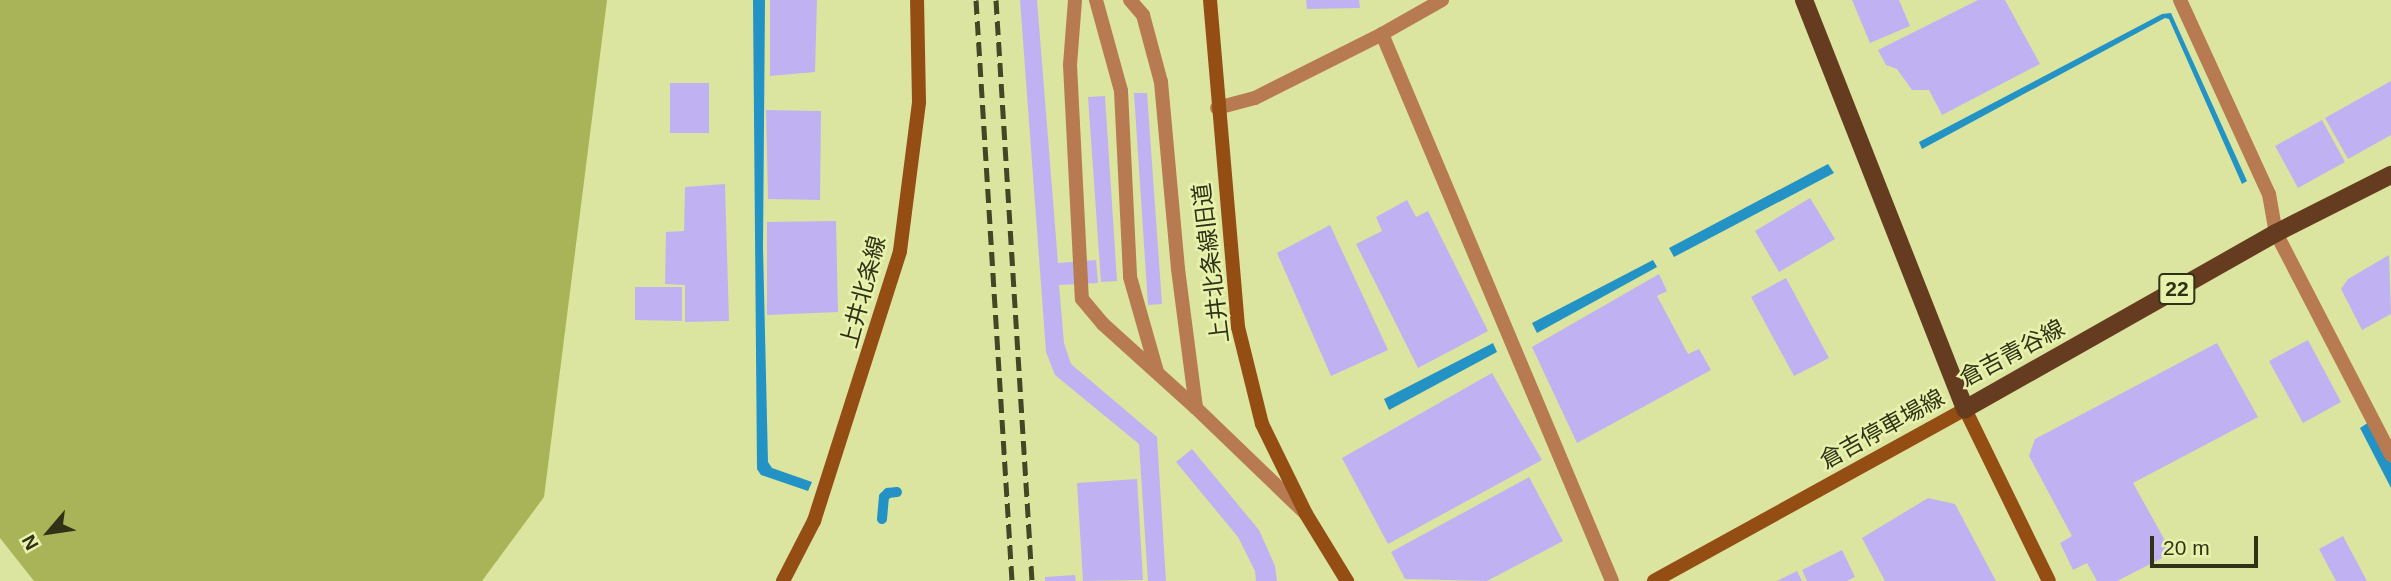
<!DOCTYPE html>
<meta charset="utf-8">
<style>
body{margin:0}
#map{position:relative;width:2391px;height:581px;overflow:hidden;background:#dbe59f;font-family:Arial,"Noto Sans JP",sans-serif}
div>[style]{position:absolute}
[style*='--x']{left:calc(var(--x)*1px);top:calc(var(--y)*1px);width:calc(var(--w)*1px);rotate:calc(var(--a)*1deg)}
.green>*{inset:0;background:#a9b357}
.water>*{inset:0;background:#2392c5}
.stream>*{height:10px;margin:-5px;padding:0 5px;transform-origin:5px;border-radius:5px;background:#2392c5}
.building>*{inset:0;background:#c0b2f2}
.lane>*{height:14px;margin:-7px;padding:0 7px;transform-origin:7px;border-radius:7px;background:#b77a51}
.street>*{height:14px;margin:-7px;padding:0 7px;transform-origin:7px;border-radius:7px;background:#b77a51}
.secondary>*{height:14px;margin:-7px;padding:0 7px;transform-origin:7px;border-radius:7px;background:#944e14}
.primary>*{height:18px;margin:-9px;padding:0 9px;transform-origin:9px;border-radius:9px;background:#653c1f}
.rail>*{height:5px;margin-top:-2.5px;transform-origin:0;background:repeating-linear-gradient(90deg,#434726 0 14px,transparent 0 21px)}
span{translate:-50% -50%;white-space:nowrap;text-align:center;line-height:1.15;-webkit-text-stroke:5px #e9f2ac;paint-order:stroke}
.shield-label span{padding:2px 5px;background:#e9f2ac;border:2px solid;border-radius:5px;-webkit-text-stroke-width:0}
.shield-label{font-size:21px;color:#2f3216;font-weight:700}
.street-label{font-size:23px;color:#2f3216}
.north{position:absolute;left:14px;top:497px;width:70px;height:70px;-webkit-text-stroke:5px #e9f2ac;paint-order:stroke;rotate:241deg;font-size:19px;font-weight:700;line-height:28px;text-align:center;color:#2f3216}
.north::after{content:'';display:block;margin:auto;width:24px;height:32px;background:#2f3216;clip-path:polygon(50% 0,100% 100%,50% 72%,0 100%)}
.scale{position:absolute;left:2150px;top:536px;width:108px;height:32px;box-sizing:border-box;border:4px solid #2f3216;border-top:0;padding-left:9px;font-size:21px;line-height:24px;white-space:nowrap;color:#2f3216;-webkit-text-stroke:5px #e9f2ac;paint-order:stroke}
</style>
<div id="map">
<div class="green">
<i style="clip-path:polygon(0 0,607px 0,544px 497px,482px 581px,34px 581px,0 538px)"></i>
</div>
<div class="water">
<i style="clip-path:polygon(753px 0,765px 0,763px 247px,768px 462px,772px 468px,812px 482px,808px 491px,761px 475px,757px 469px)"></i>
<i style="clip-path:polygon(2171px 13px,2247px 181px,2242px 184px,2169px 19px,2165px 18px,1922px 149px,1919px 142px,2162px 14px)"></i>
<i style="clip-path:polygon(1828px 164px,1834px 173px,1674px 257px,1669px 248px)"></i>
<i style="clip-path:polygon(1653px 260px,1657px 267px,1537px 333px,1532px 323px)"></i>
<i style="clip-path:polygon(1493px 343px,1497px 352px,1389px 410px,1384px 399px)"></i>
<i style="clip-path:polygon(2369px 422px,2391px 463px,2391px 488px,2360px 428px)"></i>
</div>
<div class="stream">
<i style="--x:882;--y:519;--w:22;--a:-85"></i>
<i style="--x:884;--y:497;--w:6;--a:-45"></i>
<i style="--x:888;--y:493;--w:9;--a:-6"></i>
</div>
<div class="building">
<i style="clip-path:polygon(770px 0,817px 0,815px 72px,770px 76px)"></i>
<i style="clip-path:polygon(1020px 0,1037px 0,1058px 263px,1096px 260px,1098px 283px,1059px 285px,1064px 343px,1071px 364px,1157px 437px,1166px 581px,1148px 581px,1139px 444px,1055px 375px,1046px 352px)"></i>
<i style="clip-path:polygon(1306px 0,1359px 0,1360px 8px,1307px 9px)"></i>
<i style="clip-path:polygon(1852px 0,1899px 0,1910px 26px,1870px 43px)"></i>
<i style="clip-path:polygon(1978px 0,2005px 0,2040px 64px,1942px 115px,1929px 90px,1912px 90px,1897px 69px,1886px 65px,1878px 50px)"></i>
<i style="clip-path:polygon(2391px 81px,2391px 135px,2348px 159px,2325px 118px)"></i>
<i style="clip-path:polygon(670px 83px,709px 83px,709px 133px,670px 133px)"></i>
<i style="clip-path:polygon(1134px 93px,1147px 93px,1162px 304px,1148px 305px)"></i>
<i style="clip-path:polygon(1105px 96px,1117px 281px,1101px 282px,1088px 97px)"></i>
<i style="clip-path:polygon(766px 110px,821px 111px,820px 200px,768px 199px)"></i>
<i style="clip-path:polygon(2322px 120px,2345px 162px,2298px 188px,2275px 146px)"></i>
<i style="clip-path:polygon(725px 184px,729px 321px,685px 322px,685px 285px,665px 284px,666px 232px,684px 231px,685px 187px)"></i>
<i style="clip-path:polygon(1810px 198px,1835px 239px,1779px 272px,1755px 231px)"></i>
<i style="clip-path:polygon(1407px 200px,1416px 217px,1428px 211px,1488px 331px,1418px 368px,1356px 244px,1382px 231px,1376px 217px)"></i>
<i style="clip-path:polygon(836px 221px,838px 312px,767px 315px,767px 222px)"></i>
<i style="clip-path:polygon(1330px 225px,1388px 350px,1331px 376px,1277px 253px)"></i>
<i style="clip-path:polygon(2389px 255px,2391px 314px,2362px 330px,2341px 289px,2348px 279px)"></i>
<i style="clip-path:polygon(1659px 274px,1667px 291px,1657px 296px,1688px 354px,1699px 349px,1711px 370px,1577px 443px,1532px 347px)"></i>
<i style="clip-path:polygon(1786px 278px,1829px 358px,1794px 376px,1751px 297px)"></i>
<i style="clip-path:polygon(635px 287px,682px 287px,682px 321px,635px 320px)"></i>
<i style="clip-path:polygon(2308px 340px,2341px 402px,2303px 423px,2269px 361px)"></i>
<i style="clip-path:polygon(2217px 343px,2258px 417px,2133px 483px,2172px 553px,2117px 581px,2097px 581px,2087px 563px,2073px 570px,2060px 543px,2072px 536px,2029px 456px,2035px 439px)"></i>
<i style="clip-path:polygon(1492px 373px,1542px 460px,1388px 544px,1342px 458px)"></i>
<i style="clip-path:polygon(1192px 449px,1259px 530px,1275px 566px,1277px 581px,1256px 581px,1255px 571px,1238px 537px,1176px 462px)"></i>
<i style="clip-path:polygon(1529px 477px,1563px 541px,1487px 581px,1405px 579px,1391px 552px)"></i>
<i style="clip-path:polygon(1137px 479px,1143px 580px,1083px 581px,1077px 483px)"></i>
<i style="clip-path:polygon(1928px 498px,1955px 504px,1996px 581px,1885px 581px,1862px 538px)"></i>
<i style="clip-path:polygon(2343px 536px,2367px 581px,2336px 581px,2319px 549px)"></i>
<i style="clip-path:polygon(1842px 550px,1855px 577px,1847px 581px,1807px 581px,1802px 570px)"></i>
<i style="clip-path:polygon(1797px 571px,1802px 581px,1777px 581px)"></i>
<i style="clip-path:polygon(1075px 575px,1076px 581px,1045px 581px,1045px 577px)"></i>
</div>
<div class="lane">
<i style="--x:1075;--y:0;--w:65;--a:94.4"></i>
<i style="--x:1070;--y:65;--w:234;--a:87.1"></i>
<i style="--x:1082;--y:299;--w:33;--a:50"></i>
<i style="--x:1103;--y:324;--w:125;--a:42.1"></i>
<i style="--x:1096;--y:0;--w:94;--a:74.6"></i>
<i style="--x:1121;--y:91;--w:186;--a:87.2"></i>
<i style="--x:1130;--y:277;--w:99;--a:74.1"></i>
<i style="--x:1130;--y:0;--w:20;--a:49"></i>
<i style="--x:1143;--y:15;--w:69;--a:75"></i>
<i style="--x:1161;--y:82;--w:188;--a:84.8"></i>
<i style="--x:1178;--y:269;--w:140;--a:82.6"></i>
<i style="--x:1196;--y:408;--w:149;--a:43.9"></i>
</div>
<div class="street">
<i style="--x:2180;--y:0;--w:213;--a:65.4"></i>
<i style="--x:2269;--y:194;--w:40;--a:80"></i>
<i style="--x:2276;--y:233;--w:250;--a:62.6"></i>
<i style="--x:1382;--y:34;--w:69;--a:-29.5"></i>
<i style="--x:1217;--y:108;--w:39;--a:-15"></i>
<i style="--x:1255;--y:98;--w:142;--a:-26.7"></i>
<i style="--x:1382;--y:34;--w:593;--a:67.19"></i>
</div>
<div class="secondary">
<i style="--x:1210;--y:0;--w:328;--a:85.1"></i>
<i style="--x:1238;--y:327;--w:100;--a:76.1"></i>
<i style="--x:1262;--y:424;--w:100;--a:63.9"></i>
<i style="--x:1306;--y:514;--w:79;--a:58.5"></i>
<i style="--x:783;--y:581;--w:68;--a:-62.7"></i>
<i style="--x:814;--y:521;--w:283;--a:-72.3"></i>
<i style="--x:900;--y:251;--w:150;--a:-82.7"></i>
<i style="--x:919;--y:102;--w:102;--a:-91.1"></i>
<i style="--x:1654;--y:581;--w:355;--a:-28.9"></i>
<i style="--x:1965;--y:409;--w:191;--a:64"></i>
</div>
<div class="primary">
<i style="--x:1804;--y:0;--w:440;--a:68.5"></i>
<i style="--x:1965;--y:409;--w:357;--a:-29.5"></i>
<i style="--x:2276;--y:233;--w:129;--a:-26.8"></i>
</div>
<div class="rail">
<i style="--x:976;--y:0;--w:582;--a:86.45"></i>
<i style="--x:996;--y:0;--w:582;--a:86.45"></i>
</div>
<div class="shield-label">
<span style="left:2177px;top:289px">22</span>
</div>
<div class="street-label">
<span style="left:1211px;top:263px;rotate:-97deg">上井北条線旧道</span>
<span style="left:863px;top:292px;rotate:-75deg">上井北条線</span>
<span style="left:2012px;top:353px;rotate:-28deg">倉吉青谷線</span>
<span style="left:1882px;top:429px;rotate:-29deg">倉吉停車場線</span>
</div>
<div class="north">N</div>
<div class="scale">20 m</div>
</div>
